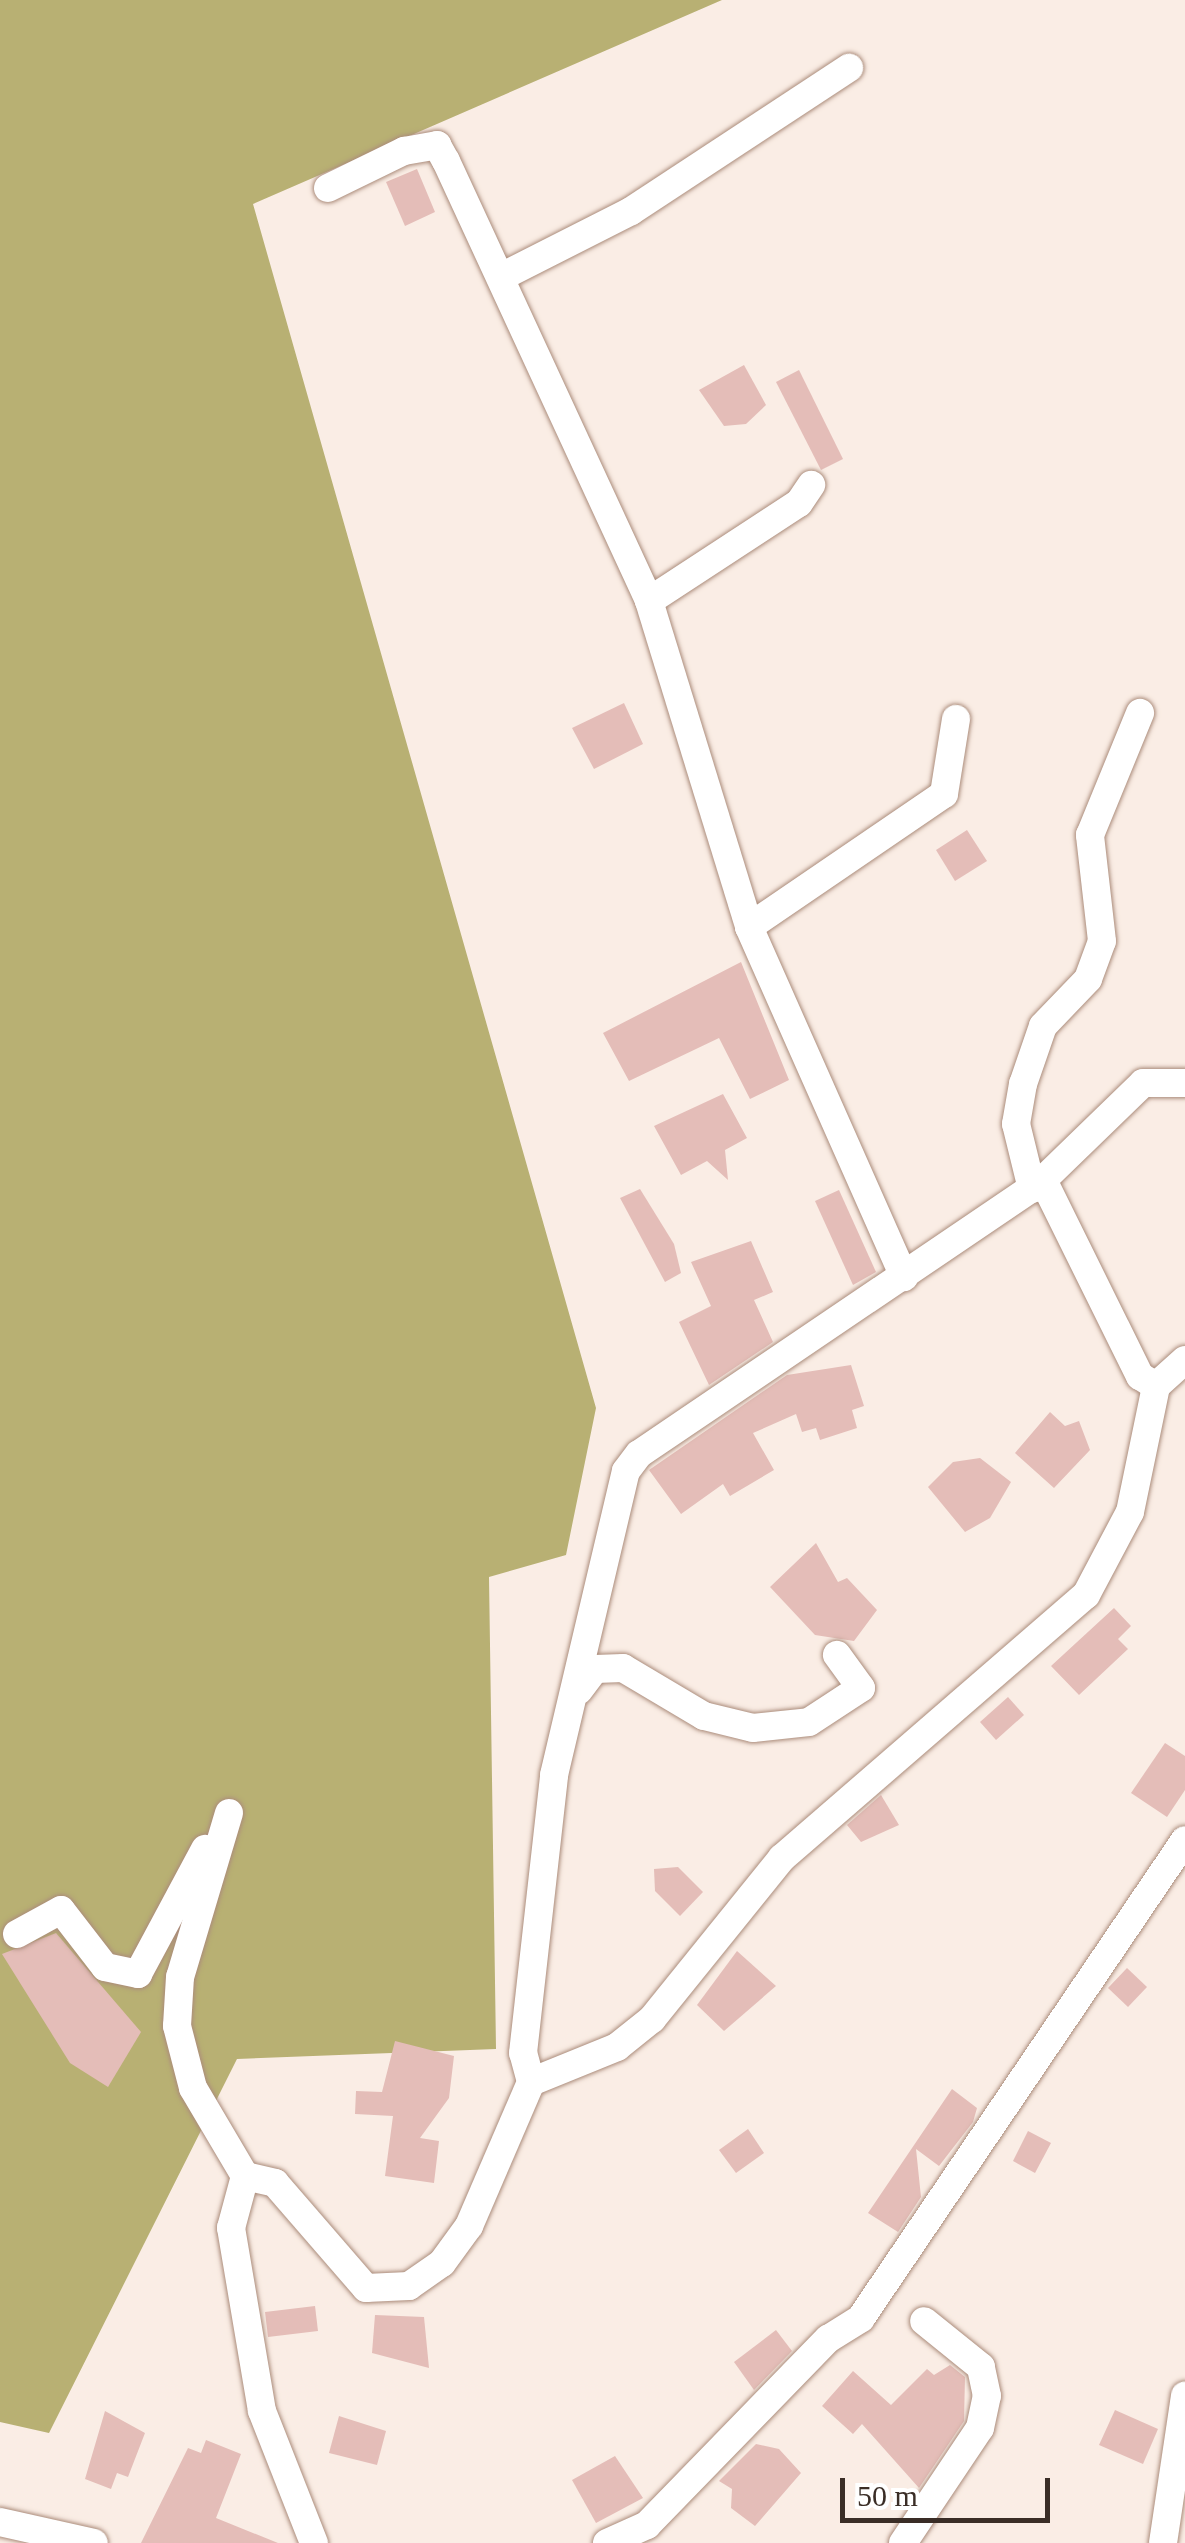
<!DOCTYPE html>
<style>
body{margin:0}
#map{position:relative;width:1185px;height:2543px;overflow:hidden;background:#faede5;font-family:"Times New Roman",serif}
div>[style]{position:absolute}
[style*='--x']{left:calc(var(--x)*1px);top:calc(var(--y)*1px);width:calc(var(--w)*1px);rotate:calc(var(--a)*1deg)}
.forest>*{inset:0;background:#b8b073}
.building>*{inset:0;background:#e4bdb8}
.roads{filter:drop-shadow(0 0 2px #ab8c7b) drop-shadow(0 0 2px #ab8c7b)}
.street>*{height:28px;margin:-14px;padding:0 14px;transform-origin:14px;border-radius:14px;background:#fff}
span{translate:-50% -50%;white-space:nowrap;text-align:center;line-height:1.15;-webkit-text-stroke:8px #fff;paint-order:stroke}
.scale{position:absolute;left:840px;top:2478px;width:210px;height:45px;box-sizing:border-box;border:5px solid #3a2d26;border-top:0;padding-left:12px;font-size:30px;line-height:35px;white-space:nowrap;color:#3a2d26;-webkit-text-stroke:8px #fff;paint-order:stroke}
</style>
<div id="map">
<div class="forest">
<i style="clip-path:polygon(0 0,722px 0,253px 204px,596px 1408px,566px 1555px,489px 1577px,496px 2049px,237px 2059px,49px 2433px,0 2422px)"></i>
</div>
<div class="building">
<i style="clip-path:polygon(417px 169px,435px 212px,405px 226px,386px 182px)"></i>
<i style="clip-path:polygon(744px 365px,766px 405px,746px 424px,724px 426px,699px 390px)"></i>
<i style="clip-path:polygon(799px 370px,843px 459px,821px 470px,776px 382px)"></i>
<i style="clip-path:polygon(624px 703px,643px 744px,594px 769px,572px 728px)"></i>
<i style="clip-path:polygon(967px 830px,987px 861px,955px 881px,936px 850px)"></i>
<i style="clip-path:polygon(741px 962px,789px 1080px,750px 1099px,719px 1038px,629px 1081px,603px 1033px)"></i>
<i style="clip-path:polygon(723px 1094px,747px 1138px,725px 1150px,728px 1180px,707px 1161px,681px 1175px,654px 1126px)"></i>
<i style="clip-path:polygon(640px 1189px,674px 1244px,681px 1273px,665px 1282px,620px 1198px)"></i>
<i style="clip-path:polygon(839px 1190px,876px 1272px,853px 1285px,815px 1201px)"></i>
<i style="clip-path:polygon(751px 1241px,773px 1292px,754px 1300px,773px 1342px,709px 1385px,679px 1322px,711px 1306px,691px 1262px)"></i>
<i style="clip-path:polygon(851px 1365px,864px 1406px,852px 1410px,857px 1428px,820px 1440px,816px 1428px,802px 1432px,796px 1414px,753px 1433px,774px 1470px,730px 1496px,723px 1484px,681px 1514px,649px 1470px,787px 1375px)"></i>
<i style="clip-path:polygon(1050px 1412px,1065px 1426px,1079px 1421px,1090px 1450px,1054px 1488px,1015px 1453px)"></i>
<i style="clip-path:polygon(980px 1458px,1011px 1482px,990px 1518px,965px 1532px,928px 1487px,953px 1462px)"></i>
<i style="clip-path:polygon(816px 1543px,838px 1582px,847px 1578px,877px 1610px,854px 1641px,815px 1635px,770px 1587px)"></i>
<i style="clip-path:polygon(1114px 1608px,1131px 1626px,1118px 1639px,1128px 1649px,1079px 1695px,1051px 1666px)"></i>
<i style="clip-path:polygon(1008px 1697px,1024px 1715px,996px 1740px,980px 1722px)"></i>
<i style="clip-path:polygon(1165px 1743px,1185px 1756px,1185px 1790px,1167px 1817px,1131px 1793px)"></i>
<i style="clip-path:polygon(881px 1795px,899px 1825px,861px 1842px,847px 1825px)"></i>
<i style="clip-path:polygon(678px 1867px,703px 1892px,680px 1916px,655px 1891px,654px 1869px)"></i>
<i style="clip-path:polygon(56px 1933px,141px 2032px,108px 2087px,70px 2063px,2px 1954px)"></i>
<i style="clip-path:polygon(737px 1951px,776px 1986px,724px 2031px,697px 2005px)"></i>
<i style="clip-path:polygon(1127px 1968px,1147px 1987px,1128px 2007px,1108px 1988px)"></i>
<i style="clip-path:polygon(395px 2041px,454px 2056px,449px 2098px,420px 2138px,439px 2141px,434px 2183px,385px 2176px,393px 2116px,355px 2114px,356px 2091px,382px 2092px)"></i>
<i style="clip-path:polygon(952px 2089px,977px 2108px,973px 2122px,939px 2166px,916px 2149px,921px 2197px,898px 2232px,868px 2213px)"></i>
<i style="clip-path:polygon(748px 2129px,764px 2153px,736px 2173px,719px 2150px)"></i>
<i style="clip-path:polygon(1028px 2131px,1051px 2143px,1035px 2173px,1013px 2161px)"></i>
<i style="clip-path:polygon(315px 2306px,318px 2331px,268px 2337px,265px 2312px)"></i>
<i style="clip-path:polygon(375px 2315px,424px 2317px,429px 2368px,372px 2353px)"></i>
<i style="clip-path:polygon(776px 2330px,792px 2351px,754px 2390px,734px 2362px)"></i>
<i style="clip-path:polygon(950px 2365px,965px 2377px,964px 2421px,919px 2488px,862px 2424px,853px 2434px,822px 2406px,853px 2371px,891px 2405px,927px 2369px,934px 2375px)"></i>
<i style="clip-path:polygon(1115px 2410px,1158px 2429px,1143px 2464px,1099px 2445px)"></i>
<i style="clip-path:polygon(105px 2411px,145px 2433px,128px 2477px,117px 2473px,111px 2489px,85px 2479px)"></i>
<i style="clip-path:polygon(339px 2416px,386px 2431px,377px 2465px,329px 2453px)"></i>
<i style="clip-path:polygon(206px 2440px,241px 2454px,216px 2518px,278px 2543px,141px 2543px,188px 2448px,201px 2453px)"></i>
<i style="clip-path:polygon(756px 2444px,779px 2449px,801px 2473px,755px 2526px,731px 2508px,732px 2489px,719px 2481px)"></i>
<i style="clip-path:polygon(615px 2456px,643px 2498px,596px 2523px,572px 2480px)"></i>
</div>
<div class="roads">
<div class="street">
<i style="--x:328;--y:188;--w:85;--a:-26"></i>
<i style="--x:404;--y:151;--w:34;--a:-10"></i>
<i style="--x:437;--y:145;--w:18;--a:61"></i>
<i style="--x:446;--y:161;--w:485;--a:65.2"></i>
<i style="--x:649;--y:601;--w:341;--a:72.9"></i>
<i style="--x:749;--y:927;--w:383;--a:66.1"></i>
<i style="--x:501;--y:277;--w:146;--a:-26.9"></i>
<i style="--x:631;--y:211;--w:261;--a:-33.3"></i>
<i style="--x:649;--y:601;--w:179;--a:-33.2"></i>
<i style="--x:799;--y:503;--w:22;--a:-56"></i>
<i style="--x:749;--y:927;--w:236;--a:-34.3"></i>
<i style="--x:944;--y:794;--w:76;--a:-80.9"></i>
<i style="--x:1043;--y:1180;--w:139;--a:-44.1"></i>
<i style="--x:1143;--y:1083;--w:42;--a:0"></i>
<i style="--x:1032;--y:1189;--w:67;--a:-103.8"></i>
<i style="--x:1016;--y:1124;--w:41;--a:-80.1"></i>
<i style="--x:1023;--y:1084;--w:61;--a:-71"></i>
<i style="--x:1043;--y:1026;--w:65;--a:-46.2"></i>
<i style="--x:1088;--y:979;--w:40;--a:-69.8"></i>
<i style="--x:1102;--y:941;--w:107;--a:-96.5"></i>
<i style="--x:1090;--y:835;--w:132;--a:-67.7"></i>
<i style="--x:579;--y:1690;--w:26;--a:-53"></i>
<i style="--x:595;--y:1669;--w:28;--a:-2"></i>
<i style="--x:623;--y:1668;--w:94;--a:30.7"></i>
<i style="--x:704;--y:1716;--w:50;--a:13.8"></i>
<i style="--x:753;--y:1728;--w:56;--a:-6.1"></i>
<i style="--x:809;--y:1722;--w:62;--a:-33.2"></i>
<i style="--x:861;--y:1688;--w:41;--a:-126"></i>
<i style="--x:229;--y:1813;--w:171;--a:106.6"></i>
<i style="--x:180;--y:1977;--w:49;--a:93.5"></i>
<i style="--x:177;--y:2026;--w:64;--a:75.5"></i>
<i style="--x:193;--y:2088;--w:102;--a:59.4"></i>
<i style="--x:17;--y:1934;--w:50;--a:-28.6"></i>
<i style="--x:61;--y:1910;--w:72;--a:52.3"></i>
<i style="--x:105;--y:1967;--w:34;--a:12"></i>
<i style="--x:138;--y:1974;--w:142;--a:-61.8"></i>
<i style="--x:531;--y:2082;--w:30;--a:-105"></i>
<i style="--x:523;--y:2053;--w:280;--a:-83.6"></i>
<i style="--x:554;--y:1775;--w:312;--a:-76.7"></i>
<i style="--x:626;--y:1471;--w:21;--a:-53"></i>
<i style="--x:639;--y:1454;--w:488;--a:-34.1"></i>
<i style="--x:1043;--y:1180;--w:219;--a:63.7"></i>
<i style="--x:1140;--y:1376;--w:19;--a:32"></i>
<i style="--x:1156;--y:1386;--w:39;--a:-42"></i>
<i style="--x:0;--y:2522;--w:96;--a:12.6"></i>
<i style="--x:314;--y:2543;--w:142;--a:-111.5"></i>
<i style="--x:262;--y:2411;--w:186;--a:-99.6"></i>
<i style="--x:231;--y:2228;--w:54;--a:-74.9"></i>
<i style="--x:245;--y:2176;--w:31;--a:13"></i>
<i style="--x:275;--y:2183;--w:139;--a:49.1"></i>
<i style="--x:366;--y:2288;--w:43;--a:-2.7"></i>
<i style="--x:409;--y:2286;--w:40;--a:-34.9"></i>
<i style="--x:442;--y:2263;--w:46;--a:-53.9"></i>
<i style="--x:469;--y:2226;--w:157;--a:-66.7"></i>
<i style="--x:531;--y:2082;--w:93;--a:-22.1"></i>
<i style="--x:617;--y:2047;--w:45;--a:-38.7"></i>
<i style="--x:652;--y:2019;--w:207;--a:-51.1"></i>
<i style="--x:782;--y:1858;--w:402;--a:-40.9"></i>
<i style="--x:1086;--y:1595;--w:94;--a:-62.1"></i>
<i style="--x:1130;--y:1512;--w:129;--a:-78.3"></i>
<i style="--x:607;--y:2543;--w:44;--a:-24.2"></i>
<i style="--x:647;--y:2525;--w:260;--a:-45.8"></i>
<i style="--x:828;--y:2339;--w:39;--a:-32"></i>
<i style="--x:861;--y:2318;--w:577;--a:-55.87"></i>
<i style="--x:903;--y:2543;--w:138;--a:-56.2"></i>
<i style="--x:980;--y:2428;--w:33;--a:-78"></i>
<i style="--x:987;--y:2396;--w:30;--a:-102"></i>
<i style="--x:981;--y:2367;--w:73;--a:-141.1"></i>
<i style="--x:1163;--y:2543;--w:149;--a:-81.5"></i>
</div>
</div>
<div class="scale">50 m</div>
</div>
